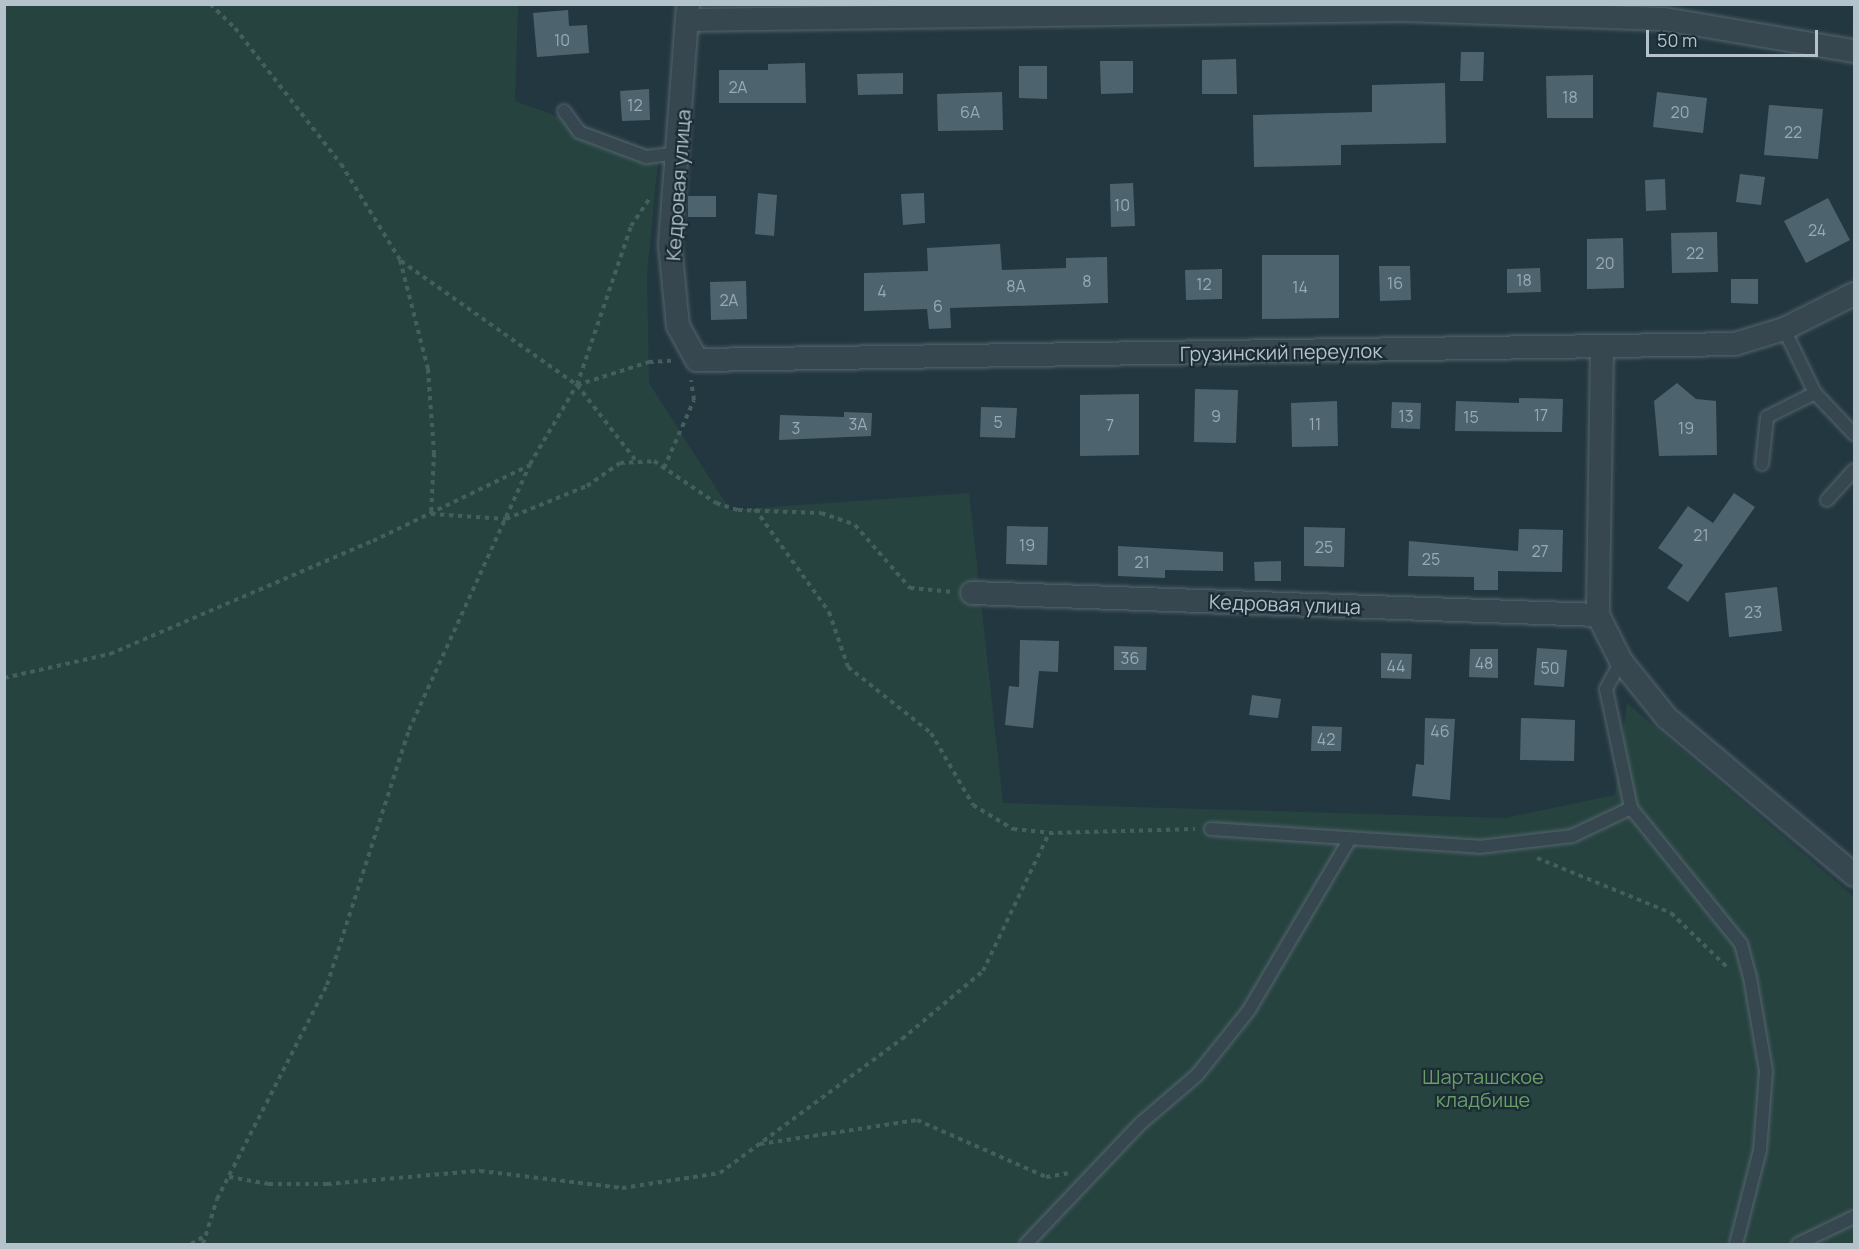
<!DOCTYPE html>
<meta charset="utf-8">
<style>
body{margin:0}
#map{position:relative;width:1859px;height:1249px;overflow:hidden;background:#233740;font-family:Manrope,sans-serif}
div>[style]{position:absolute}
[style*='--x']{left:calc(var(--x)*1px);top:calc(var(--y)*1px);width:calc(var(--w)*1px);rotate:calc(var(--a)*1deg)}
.green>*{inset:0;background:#26433f}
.building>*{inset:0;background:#4d646e}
.path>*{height:4px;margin-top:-2px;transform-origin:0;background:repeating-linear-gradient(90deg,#455f5c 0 4.5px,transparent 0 9px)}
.roads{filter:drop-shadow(0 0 2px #55656e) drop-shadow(0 0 2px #55656e)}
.service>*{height:12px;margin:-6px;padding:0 6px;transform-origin:6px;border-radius:6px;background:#374750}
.minor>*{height:22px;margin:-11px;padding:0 11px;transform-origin:11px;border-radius:11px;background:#374750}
span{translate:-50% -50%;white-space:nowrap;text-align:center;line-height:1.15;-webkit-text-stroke:4.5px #1c2c35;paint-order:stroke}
.number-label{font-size:16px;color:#9aaab4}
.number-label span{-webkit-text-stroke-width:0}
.street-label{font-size:20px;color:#b3c2cb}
.park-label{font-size:20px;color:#699e68}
.frame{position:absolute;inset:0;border:6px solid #b3c2cb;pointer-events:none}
.scale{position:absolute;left:1646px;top:30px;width:172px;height:27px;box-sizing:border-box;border:3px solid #b3c2cb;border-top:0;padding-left:8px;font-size:18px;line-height:21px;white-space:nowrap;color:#b3c2cb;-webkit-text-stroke:4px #1c2c35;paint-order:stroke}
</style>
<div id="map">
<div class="green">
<i style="clip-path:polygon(5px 5px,518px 5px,515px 101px,659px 153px,647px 273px,649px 383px,730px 510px,969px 493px,1003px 803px,1505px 818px,1615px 795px,1627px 703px,1854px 897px,1854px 1244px,5px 1244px)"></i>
</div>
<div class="building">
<i style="clip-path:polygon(568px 10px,569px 26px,587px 25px,589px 53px,537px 57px,533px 13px)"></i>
<i style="clip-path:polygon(1461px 52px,1484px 52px,1483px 81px,1460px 81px)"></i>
<i style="clip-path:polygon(1236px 59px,1237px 94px,1202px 94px,1202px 60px)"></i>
<i style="clip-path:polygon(1100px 61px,1133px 61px,1133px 93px,1101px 94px)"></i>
<i style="clip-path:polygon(805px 63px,806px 103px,719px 103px,719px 70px,768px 70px,768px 64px)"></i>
<i style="clip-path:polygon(1019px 66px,1047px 66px,1047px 99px,1019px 98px)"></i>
<i style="clip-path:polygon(903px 73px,903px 94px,858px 95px,857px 74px)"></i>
<i style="clip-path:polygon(1593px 75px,1593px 118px,1547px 118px,1546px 76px)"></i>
<i style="clip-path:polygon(1445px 83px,1446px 143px,1341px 145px,1341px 165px,1254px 167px,1253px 115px,1372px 112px,1372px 85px)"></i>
<i style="clip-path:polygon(649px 89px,650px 120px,622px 121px,620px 91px)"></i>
<i style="clip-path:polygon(1002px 92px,1003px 130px,938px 131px,937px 94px)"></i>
<i style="clip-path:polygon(1657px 92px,1707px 98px,1703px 133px,1653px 127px)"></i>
<i style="clip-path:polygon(1769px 105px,1823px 109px,1818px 159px,1764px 155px)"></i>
<i style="clip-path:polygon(1740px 174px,1765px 177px,1761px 205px,1736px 202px)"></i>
<i style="clip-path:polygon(1665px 179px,1666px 210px,1646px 211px,1645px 180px)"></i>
<i style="clip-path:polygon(1133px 183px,1135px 226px,1111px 227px,1110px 184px)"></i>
<i style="clip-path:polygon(758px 193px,777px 195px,774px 236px,755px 234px)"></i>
<i style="clip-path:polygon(924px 193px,925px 223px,903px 225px,901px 194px)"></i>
<i style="clip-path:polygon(688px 196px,716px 196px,716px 217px,688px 217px)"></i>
<i style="clip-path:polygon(1828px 198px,1850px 240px,1806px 263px,1784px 221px)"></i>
<i style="clip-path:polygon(1717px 232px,1718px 272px,1672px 273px,1671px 233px)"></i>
<i style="clip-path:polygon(1623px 238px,1624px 288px,1587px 289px,1587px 239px)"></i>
<i style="clip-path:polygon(1000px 244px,1002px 270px,1066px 268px,1066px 258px,1107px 257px,1108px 303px,950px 308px,951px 328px,929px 329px,927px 309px,864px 311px,864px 273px,928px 271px,927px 248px)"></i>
<i style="clip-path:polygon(1262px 255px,1339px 255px,1339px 318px,1262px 319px)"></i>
<i style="clip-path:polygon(1379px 266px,1410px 266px,1411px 300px,1380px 301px)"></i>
<i style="clip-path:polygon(1540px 268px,1541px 292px,1507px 293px,1507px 269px)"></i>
<i style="clip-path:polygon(1222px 269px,1222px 299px,1186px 300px,1185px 270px)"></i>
<i style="clip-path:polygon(1731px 279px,1758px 279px,1758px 304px,1731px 303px)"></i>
<i style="clip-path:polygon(746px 281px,747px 319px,711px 320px,710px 282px)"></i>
<i style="clip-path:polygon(1677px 383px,1696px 399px,1716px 401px,1717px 455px,1659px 456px,1654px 401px)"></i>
<i style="clip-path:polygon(1195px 389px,1238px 390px,1236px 443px,1194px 442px)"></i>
<i style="clip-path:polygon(1139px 394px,1139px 455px,1080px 456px,1080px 395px)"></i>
<i style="clip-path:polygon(1519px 398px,1563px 399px,1562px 432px,1455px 431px,1456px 401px,1519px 403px)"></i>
<i style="clip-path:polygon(1337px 401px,1338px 446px,1292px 447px,1291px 403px)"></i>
<i style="clip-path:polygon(1392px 402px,1421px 403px,1420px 429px,1391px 428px)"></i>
<i style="clip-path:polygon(981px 407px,1017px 408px,1015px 438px,980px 437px)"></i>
<i style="clip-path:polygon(844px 412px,872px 413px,871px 436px,779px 440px,780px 415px,844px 417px)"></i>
<i style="clip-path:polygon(1734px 493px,1755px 507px,1688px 602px,1667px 588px,1683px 565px,1658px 548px,1688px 506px,1713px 523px)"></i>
<i style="clip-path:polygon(1007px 526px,1048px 527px,1047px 565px,1006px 564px)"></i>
<i style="clip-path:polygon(1304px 527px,1345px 528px,1344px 567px,1304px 566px)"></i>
<i style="clip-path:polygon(1519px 529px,1563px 530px,1562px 572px,1498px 571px,1498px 590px,1474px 590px,1474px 577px,1408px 576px,1409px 541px,1518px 551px)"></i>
<i style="clip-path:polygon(1118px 546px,1223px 552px,1223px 571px,1165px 570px,1165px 578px,1118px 576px)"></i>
<i style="clip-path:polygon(1281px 561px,1281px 581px,1255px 581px,1254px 562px)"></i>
<i style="clip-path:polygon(1777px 587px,1782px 631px,1729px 637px,1725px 593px)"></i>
<i style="clip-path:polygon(1020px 640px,1059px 641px,1058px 672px,1039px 671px,1033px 728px,1005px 725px,1009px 686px,1019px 687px)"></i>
<i style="clip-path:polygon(1114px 646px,1147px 647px,1146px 670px,1114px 670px)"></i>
<i style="clip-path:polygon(1537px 648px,1567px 650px,1564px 687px,1534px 685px)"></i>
<i style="clip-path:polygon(1470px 649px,1498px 649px,1498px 678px,1469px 677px)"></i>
<i style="clip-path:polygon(1381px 653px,1412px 654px,1411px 679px,1381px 678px)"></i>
<i style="clip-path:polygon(1252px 695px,1281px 699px,1278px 718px,1249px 715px)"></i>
<i style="clip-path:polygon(1425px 718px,1455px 719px,1450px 800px,1412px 796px,1416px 764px,1424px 765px)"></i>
<i style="clip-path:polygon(1521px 718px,1575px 720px,1574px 761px,1520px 760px)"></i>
<i style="clip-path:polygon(1312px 726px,1342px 727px,1341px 751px,1311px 751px)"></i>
</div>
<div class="path">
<i style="--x:210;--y:4;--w:35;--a:44"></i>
<i style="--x:235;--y:28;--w:172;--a:52.1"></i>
<i style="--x:341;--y:164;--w:113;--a:58.4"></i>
<i style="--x:400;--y:260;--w:113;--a:75.6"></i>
<i style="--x:428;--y:369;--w:84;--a:85.9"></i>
<i style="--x:434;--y:453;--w:61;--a:92.8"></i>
<i style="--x:431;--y:514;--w:75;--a:3.8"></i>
<i style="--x:506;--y:519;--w:87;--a:-22.2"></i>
<i style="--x:587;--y:486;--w:40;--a:-34.9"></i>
<i style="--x:620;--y:463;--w:34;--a:-3"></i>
<i style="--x:654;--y:461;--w:75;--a:34.1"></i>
<i style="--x:716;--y:503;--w:23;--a:18"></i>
<i style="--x:738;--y:510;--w:83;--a:2.1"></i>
<i style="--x:821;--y:513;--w:36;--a:19"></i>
<i style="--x:855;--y:525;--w:84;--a:48.9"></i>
<i style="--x:910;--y:588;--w:43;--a:5.3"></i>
<i style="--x:401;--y:261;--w:215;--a:35.2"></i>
<i style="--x:577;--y:385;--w:76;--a:-17.7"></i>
<i style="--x:649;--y:362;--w:22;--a:-3"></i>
<i style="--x:577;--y:385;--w:98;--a:52.1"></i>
<i style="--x:664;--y:468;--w:74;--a:-66.2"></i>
<i style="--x:694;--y:400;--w:20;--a:-99"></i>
<i style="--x:755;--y:509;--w:127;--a:54.3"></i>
<i style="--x:829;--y:612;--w:58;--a:70.9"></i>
<i style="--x:848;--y:667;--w:106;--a:38.5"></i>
<i style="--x:931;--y:733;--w:83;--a:59.7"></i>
<i style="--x:973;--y:805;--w:47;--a:31"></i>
<i style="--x:1013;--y:829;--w:36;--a:6"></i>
<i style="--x:4;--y:678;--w:109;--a:-12.8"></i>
<i style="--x:110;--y:654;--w:286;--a:-23.3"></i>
<i style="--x:373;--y:541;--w:174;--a:-25.8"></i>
<i style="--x:1537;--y:858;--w:145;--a:22.3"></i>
<i style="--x:1671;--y:913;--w:79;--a:44"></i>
<i style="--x:760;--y:1144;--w:159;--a:-8.7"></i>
<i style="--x:917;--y:1120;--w:141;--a:23.8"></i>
<i style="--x:1046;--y:1177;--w:22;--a:-10"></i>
<i style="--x:229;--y:1177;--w:41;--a:9.9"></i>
<i style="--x:269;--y:1184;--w:58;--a:0"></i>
<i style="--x:327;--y:1184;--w:154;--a:-4.9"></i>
<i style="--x:480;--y:1171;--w:143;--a:6.8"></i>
<i style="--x:622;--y:1188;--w:99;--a:-8.7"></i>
<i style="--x:720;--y:1173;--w:226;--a:-36.4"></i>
<i style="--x:902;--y:1039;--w:106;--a:-40"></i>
<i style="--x:983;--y:971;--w:153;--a:-64.4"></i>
<i style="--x:1049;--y:833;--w:146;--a:-1.6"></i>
<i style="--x:191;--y:1244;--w:16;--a:-30"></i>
<i style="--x:203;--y:1244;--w:47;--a:-72.7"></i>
<i style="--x:217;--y:1199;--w:241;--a:-62.8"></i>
<i style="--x:327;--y:985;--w:268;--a:-72.2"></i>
<i style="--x:409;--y:730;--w:292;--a:-65.5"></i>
<i style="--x:530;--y:464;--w:92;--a:-59.3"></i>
<i style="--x:577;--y:385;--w:168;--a:-71.2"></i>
<i style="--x:631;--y:226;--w:34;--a:-56"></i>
</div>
<div class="roads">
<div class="service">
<i style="--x:564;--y:111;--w:26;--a:54"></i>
<i style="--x:579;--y:132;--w:72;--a:20.5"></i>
<i style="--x:646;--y:157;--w:34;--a:-7"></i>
<i style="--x:1784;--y:329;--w:71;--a:64.2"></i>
<i style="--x:1762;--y:464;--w:47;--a:-83.9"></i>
<i style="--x:1767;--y:417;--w:54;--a:-26.6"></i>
<i style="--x:1815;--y:393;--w:57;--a:46.4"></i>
<i style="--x:1827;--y:500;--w:40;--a:-48"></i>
<i style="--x:1621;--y:661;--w:32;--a:118"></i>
<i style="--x:1606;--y:689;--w:122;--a:78.1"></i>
<i style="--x:1631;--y:808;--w:175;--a:51"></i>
<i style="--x:1741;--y:944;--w:34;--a:75"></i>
<i style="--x:1750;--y:977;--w:95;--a:80.3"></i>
<i style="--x:1766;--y:1071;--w:79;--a:94.3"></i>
<i style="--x:1760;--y:1150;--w:97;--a:104.3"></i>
<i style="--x:1211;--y:829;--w:269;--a:3.8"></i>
<i style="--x:1479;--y:847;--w:94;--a:-6.7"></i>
<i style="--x:1572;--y:836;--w:65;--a:-25.4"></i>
<i style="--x:1026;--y:1244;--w:167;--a:-46.5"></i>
<i style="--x:1141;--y:1123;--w:74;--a:-40.6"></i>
<i style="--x:1197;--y:1075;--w:83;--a:-51.3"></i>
<i style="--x:1249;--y:1010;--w:197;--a:-59.5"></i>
<i style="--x:1798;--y:1244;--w:62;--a:-25.7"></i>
</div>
<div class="minor">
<i style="--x:688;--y:4;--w:242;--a:94.3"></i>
<i style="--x:670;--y:245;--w:81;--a:84.4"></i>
<i style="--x:678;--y:326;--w:39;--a:61"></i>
<i style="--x:697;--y:360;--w:1038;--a:-0.88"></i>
<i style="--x:1735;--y:344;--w:51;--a:-17"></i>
<i style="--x:1784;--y:329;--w:78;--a:-26.6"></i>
<i style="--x:688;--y:20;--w:716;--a:-0.8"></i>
<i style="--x:1404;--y:10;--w:260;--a:2"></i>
<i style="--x:1664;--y:19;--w:193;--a:9.6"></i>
<i style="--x:1602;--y:348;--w:267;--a:90.9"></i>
<i style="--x:1598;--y:615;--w:51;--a:63.4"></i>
<i style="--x:1621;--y:661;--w:73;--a:51.1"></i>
<i style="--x:1667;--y:718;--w:244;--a:40"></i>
<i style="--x:972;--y:593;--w:626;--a:2.01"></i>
</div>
</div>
<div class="number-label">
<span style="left:562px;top:40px">10</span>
<span style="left:738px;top:87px">2А</span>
<span style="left:1570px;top:97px">18</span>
<span style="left:635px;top:105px">12</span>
<span style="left:970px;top:112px">6А</span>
<span style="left:1680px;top:112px">20</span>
<span style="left:1793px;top:132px">22</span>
<span style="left:1122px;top:205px">10</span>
<span style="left:1817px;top:230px">24</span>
<span style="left:1695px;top:253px">22</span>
<span style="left:1605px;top:263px">20</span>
<span style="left:1524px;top:280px">18</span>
<span style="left:1087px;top:281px">8</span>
<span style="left:1395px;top:283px">16</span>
<span style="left:1204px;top:284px">12</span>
<span style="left:1016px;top:286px">8А</span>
<span style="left:1300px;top:287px">14</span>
<span style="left:882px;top:291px">4</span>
<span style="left:729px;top:300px">2А</span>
<span style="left:938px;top:306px">6</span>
<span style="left:1541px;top:415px">17</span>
<span style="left:1216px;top:416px">9</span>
<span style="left:1406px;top:416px">13</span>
<span style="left:1471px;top:417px">15</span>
<span style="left:998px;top:422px">5</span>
<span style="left:858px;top:424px">3А</span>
<span style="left:1315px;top:424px">11</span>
<span style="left:1110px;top:425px">7</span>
<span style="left:796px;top:428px">3</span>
<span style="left:1686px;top:428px">19</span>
<span style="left:1701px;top:535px">21</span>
<span style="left:1027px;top:545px">19</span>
<span style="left:1324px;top:547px">25</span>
<span style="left:1540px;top:551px">27</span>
<span style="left:1431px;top:559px">25</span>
<span style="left:1142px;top:562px">21</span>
<span style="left:1753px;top:612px">23</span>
<span style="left:1130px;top:658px">36</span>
<span style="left:1484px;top:663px">48</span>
<span style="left:1396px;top:666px">44</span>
<span style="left:1550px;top:668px">50</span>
<span style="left:1440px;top:731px">46</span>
<span style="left:1326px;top:739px">42</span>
</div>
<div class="street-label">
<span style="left:678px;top:185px;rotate:-86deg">Кедровая улица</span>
<span style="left:1281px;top:352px;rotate:-1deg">Грузинский переулок</span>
<span style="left:1285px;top:604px;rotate:2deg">Кедровая улица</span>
</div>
<div class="park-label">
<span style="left:1483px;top:1088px">Шарташское<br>кладбище</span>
</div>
<div class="frame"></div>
<div class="scale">50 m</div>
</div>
